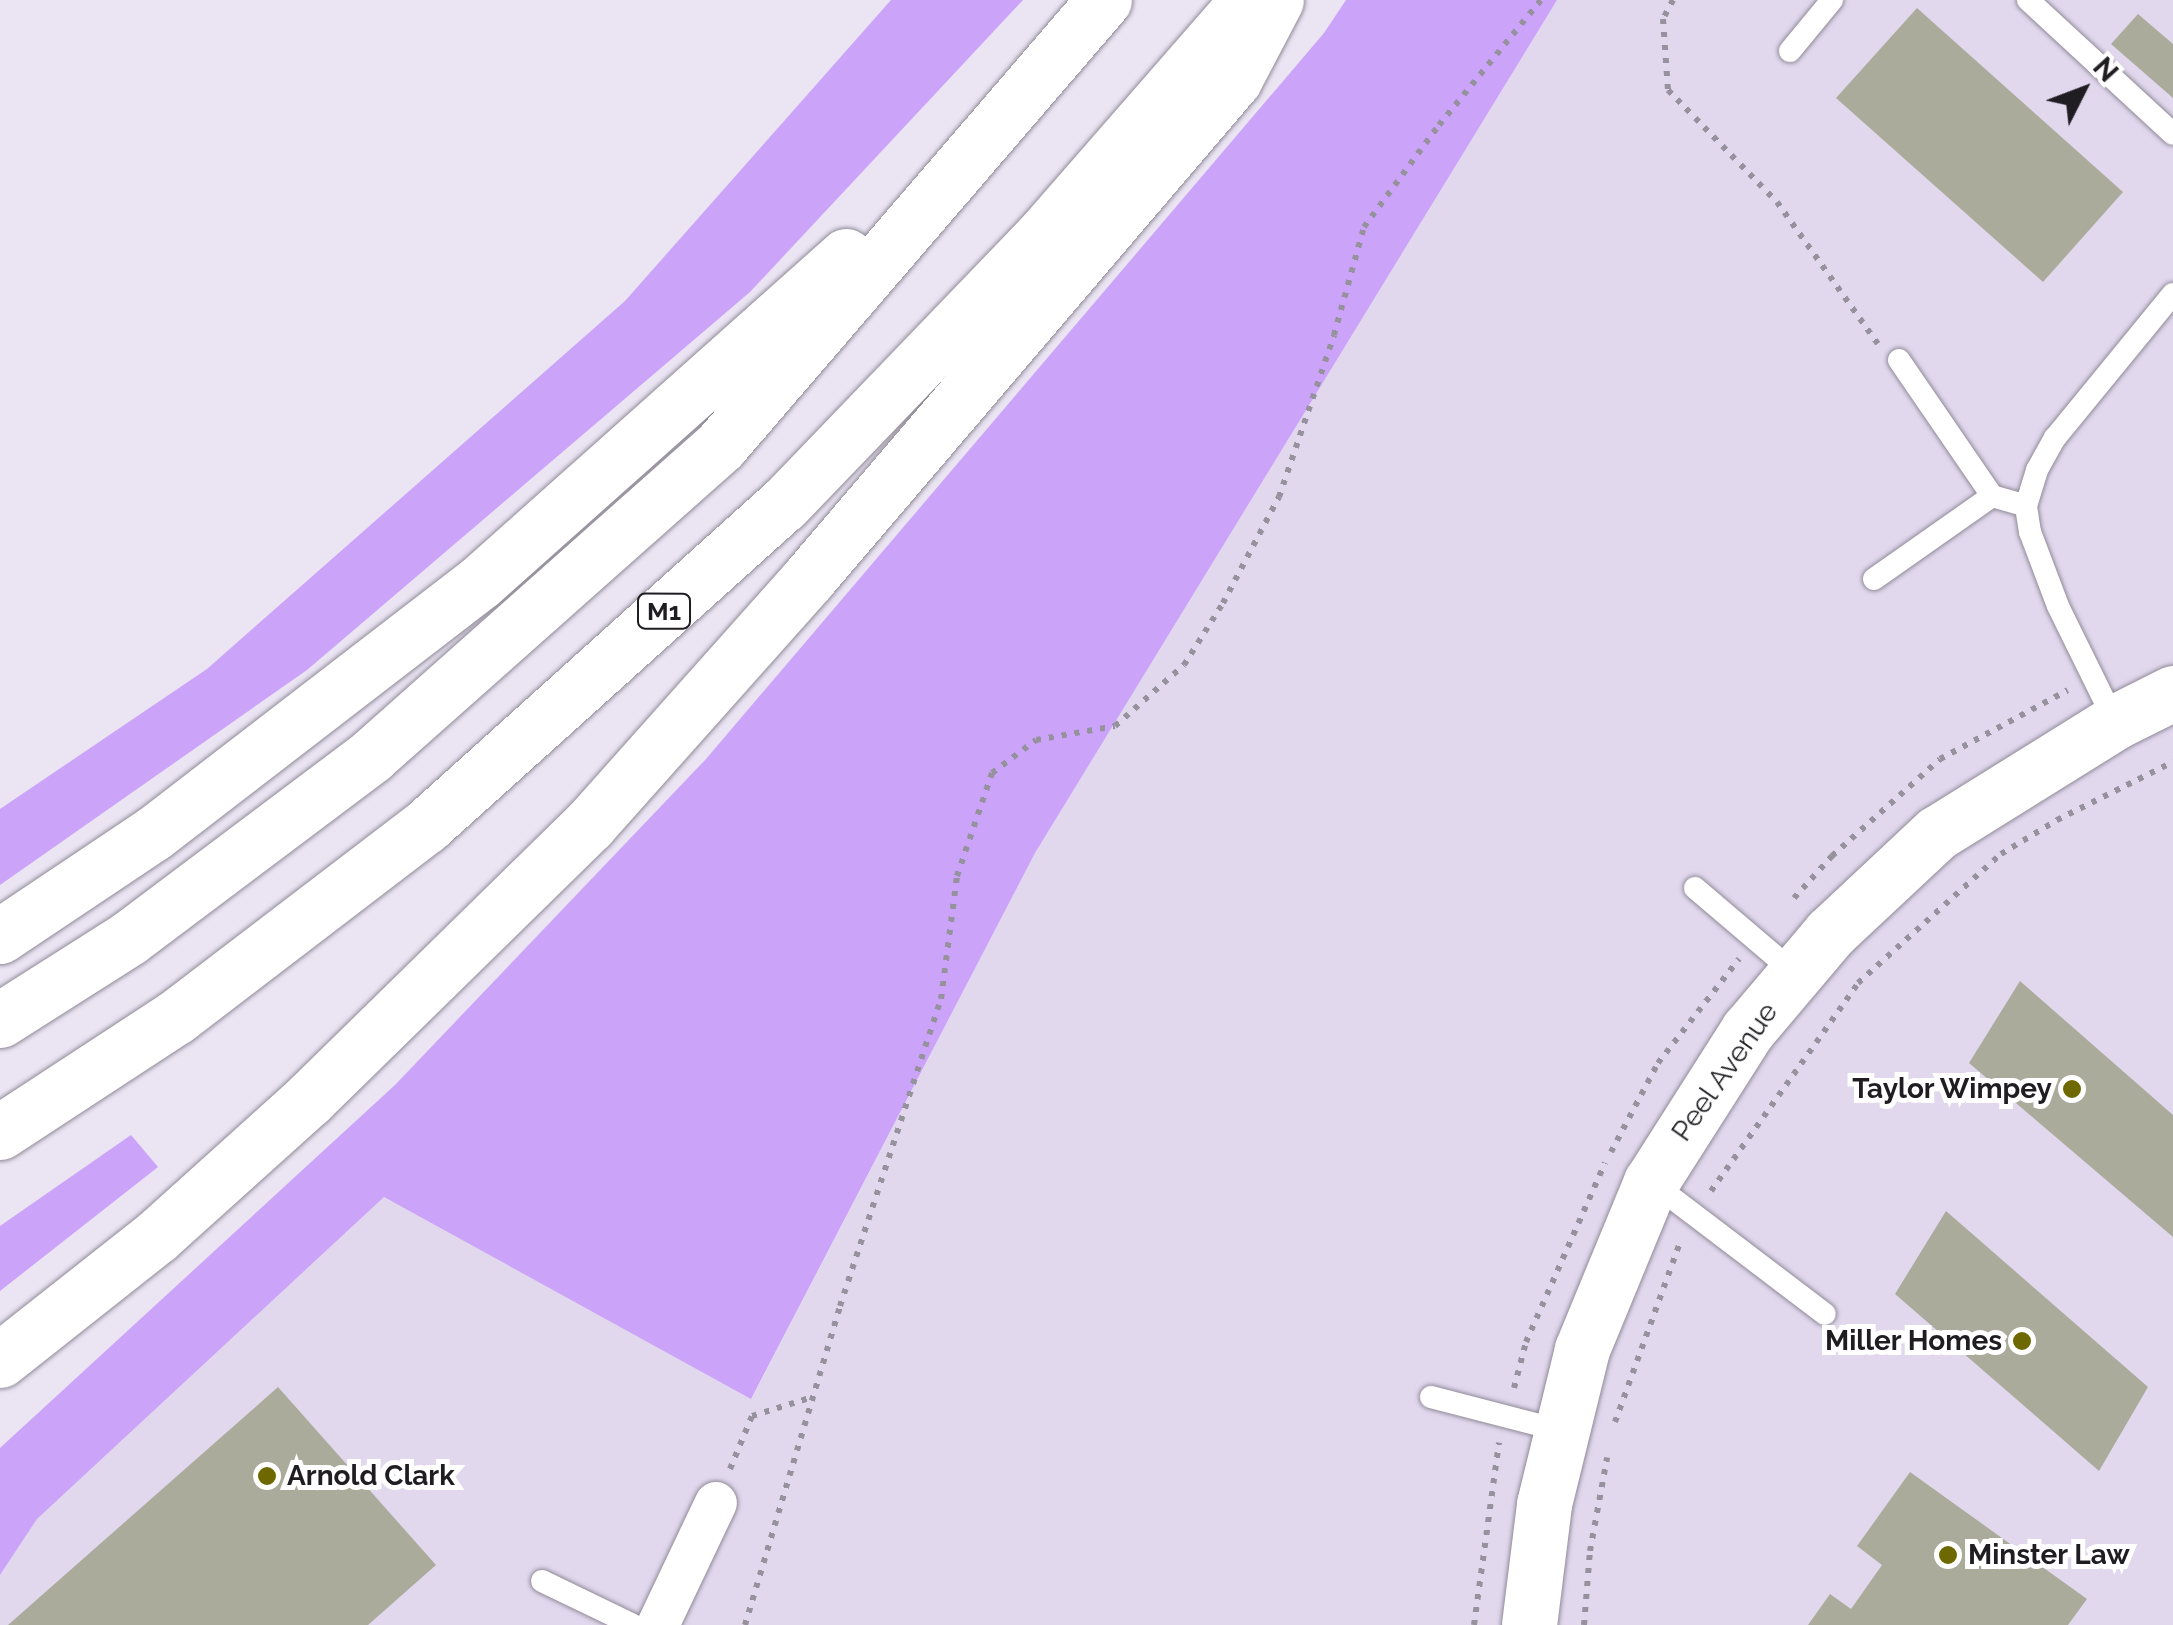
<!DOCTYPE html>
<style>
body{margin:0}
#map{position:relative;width:2173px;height:1625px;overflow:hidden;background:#eae4f3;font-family:Raleway,sans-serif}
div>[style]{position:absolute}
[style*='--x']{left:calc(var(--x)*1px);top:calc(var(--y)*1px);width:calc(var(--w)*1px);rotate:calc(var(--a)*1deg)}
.built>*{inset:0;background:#e1d8ee}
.green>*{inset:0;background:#cba3f9}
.building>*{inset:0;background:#abab9c}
.path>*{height:6px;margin-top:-3px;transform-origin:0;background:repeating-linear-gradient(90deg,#96929d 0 5px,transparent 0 13px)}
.roads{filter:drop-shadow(0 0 2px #908a97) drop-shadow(0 0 2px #908a97)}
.lane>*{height:22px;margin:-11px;padding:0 11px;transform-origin:11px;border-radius:11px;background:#fff}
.street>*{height:42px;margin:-21px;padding:0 21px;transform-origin:21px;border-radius:21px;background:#fff}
.secondary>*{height:55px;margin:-27.5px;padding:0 27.5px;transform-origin:27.5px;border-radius:27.5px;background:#fff}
.highway>*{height:55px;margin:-27.5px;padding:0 27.5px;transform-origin:27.5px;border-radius:27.5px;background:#fff}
.dots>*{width:28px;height:28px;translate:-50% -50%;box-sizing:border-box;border:5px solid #fff;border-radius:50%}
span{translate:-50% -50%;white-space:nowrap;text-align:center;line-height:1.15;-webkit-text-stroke:10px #fff;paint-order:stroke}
.shield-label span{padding:2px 8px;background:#fff;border:2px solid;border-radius:8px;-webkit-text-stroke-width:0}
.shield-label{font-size:25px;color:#1f1d22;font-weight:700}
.street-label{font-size:28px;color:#1f1d22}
.poi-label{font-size:28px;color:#1f1d22;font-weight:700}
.right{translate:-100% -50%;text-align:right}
.left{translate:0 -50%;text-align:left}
.north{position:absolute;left:2033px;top:40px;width:100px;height:100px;-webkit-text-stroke:8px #fff;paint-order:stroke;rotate:48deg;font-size:28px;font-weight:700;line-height:40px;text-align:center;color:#1f1d22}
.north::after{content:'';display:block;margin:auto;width:35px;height:45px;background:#1f1d22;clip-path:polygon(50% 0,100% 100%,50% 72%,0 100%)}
</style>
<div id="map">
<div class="built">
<i style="clip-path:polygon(1557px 0,2173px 0,2173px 1625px,0 1625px,0 1575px,37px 1519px,384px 1197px,752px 1398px,1035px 853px)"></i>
</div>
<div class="green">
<i style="clip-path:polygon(891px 0,1023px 0,750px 292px,307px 670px,0 885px,0 809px,207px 669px,625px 301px)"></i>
<i style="clip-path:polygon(1346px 0,1557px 0,1035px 853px,751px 1399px,384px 1197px,37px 1519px,0 1575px,0 1448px,395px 1085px,706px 759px,1324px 33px)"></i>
<i style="clip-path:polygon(131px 1135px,158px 1167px,0 1291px,0 1226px)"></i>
</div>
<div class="building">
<i style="clip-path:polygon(1917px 8px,2123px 192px,2043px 282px,1836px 98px)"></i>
<i style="clip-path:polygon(2138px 14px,2173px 44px,2173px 98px,2111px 44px)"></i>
<i style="clip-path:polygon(2020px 981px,2173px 1115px,2173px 1237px,1969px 1063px)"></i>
<i style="clip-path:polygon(1946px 1211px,2148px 1387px,2099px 1471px,1895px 1294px)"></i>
<i style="clip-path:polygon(278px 1387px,436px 1565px,368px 1625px,8px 1625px)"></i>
<i style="clip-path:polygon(1910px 1472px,2087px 1599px,2068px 1625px,1808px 1625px,1830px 1594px,1851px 1609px,1882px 1565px,1857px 1546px)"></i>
</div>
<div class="path">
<i style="--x:1673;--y:0;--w:21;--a:118"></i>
<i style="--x:1663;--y:19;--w:71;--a:86"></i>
<i style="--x:1668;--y:90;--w:156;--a:45.8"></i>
<i style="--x:1777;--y:202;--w:174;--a:54.6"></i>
<i style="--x:1794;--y:898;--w:57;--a:-47.9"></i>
<i style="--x:1832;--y:856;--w:145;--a:-41.9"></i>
<i style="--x:1940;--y:759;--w:145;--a:-28.3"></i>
<i style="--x:1611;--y:1152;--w:101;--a:-62.2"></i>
<i style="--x:1658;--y:1063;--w:132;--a:-52.1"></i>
<i style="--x:1711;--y:1191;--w:255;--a:-54.7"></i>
<i style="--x:1858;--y:983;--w:193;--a:-42.1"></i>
<i style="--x:2001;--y:854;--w:66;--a:-31.3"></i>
<i style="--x:2057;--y:820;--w:130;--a:-26.6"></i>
<i style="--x:1514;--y:1388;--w:48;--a:-75.4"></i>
<i style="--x:1526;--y:1342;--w:196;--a:-66.2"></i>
<i style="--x:1615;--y:1422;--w:188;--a:-70.1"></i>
<i style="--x:730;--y:1469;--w:57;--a:-67.5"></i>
<i style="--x:752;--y:1416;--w:64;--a:-17.3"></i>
<i style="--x:745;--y:1625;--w:333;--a:-73.4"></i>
<i style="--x:840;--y:1306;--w:323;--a:-71.8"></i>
<i style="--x:941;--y:999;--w:124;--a:-82.6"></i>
<i style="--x:957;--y:876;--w:109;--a:-71.2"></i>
<i style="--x:992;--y:773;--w:55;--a:-36.9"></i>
<i style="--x:1036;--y:740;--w:80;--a:-10"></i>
<i style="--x:1115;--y:726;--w:92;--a:-41.5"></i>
<i style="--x:1184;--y:665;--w:73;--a:-57.8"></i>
<i style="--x:1223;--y:603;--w:120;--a:-62.2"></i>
<i style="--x:1279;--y:497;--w:171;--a:-71.2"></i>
<i style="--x:1334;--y:335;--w:112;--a:-74.5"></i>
<i style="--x:1364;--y:227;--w:127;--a:-53.7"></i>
<i style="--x:1439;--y:125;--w:161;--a:-50.8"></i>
<i style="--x:1474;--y:1625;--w:184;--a:-82.2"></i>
<i style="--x:1584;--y:1625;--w:74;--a:-85.4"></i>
<i style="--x:1590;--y:1551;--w:95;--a:-79.6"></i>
</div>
<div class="roads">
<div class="lane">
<i style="--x:2028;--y:0;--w:197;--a:42.7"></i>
<i style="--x:1790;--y:51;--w:66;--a:-50.5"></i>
<i style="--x:1899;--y:360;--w:165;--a:55.6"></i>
<i style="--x:1992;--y:496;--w:35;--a:16"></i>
<i style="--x:1874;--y:579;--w:144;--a:-35.1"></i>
<i style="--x:2115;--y:722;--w:129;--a:-116.2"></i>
<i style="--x:2058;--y:606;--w:79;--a:-110.7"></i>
<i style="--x:2030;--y:532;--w:26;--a:-99"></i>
<i style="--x:2026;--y:506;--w:38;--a:-73"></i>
<i style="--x:2037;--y:470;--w:37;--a:-61"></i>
<i style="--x:2055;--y:438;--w:186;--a:-50.7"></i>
<i style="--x:1695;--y:888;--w:131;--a:40.4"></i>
<i style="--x:1651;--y:1182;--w:218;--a:37.2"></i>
<i style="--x:1431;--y:1397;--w:132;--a:14.5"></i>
<i style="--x:542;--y:1581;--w:101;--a:25.8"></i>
</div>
<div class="street">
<i style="--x:658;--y:1625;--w:135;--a:-64.6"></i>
</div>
<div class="secondary">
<i style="--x:1529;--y:1625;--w:122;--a:-82.9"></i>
<i style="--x:1544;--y:1504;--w:160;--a:-76.2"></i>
<i style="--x:1582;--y:1349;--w:181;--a:-67.6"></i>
<i style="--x:1651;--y:1182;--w:180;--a:-57.5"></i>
<i style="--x:1748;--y:1030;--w:127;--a:-49.8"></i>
<i style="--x:1830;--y:933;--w:146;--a:-43.1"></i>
<i style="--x:1937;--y:833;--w:210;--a:-31.9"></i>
<i style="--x:2115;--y:722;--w:65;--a:-26.6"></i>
</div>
<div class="highway">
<i style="--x:0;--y:936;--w:185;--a:-33.8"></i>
<i style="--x:154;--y:833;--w:411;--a:-37.6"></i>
<i style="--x:480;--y:582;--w:490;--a:-41.7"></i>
<i style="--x:0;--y:1020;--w:153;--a:-32.4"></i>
<i style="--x:129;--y:938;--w:303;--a:-36.9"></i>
<i style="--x:371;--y:756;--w:468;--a:-41.6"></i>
<i style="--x:721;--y:445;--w:587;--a:-49.28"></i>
<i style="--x:0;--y:1132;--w:210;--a:-33.2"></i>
<i style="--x:176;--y:1017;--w:315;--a:-37.4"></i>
<i style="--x:426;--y:826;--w:482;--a:-42"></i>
<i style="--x:784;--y:504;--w:371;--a:-46.1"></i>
<i style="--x:1041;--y:237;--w:315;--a:-48.9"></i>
<i style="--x:0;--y:1360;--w:200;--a:-38.3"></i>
<i style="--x:157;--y:1236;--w:205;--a:-42"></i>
<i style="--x:309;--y:1099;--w:392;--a:-44.4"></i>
<i style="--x:589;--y:825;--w:329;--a:-48.3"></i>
<i style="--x:808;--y:579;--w:656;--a:-49.51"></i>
<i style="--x:1234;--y:80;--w:90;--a:-62.3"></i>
</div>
</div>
<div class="dots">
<i style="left:2072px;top:1089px;background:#6e6800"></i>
<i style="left:2022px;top:1341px;background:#6e6800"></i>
<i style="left:267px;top:1476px;background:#6e6800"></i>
<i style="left:1948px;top:1555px;background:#6e6800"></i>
</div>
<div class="shield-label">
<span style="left:664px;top:611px">M1</span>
</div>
<div class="street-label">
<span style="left:1725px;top:1072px;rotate:-55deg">Peel Avenue</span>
</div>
<div class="poi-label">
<span class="right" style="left:2052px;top:1089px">Taylor Wimpey</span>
<span class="right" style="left:2002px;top:1341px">Miller Homes</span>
<span class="left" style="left:287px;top:1476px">Arnold Clark</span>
<span class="left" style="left:1968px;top:1555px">Minster Law</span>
</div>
<div class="north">N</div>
</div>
